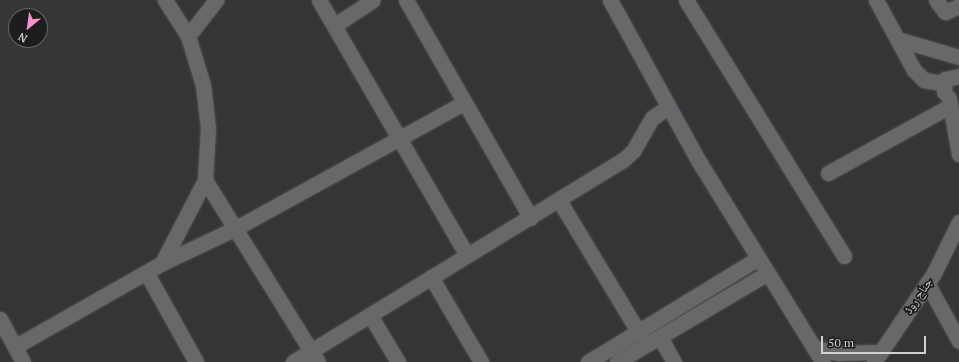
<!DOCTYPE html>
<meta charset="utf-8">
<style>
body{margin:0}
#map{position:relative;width:959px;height:362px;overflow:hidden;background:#353538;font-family:"PT Serif","Noto Naskh Arabic",serif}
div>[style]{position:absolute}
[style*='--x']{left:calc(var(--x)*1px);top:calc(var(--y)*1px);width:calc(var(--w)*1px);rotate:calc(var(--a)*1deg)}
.roads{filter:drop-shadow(0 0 1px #535355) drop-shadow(0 0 1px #535355)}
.minor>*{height:15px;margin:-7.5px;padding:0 7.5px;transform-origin:7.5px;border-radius:7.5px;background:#68676a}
span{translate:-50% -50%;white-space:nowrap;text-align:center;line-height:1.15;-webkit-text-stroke:3.5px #1d1d1e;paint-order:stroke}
.street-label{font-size:12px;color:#d1d1d3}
.north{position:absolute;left:8px;top:8px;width:40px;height:40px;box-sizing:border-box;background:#1d1d1e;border:1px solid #656566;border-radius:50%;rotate:209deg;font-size:11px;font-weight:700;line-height:16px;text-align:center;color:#d1d1d3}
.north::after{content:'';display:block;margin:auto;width:14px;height:18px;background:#f790ce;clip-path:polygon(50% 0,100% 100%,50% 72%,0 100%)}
.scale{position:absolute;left:821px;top:336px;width:105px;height:18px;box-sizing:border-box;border:2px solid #d1d1d3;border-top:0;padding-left:5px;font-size:12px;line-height:14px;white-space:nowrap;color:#d1d1d3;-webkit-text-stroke:3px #1d1d1e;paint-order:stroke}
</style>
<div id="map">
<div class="roads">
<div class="minor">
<i style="--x:319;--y:0;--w:295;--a:59.9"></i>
<i style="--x:406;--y:0;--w:251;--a:60.2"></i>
<i style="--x:610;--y:0;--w:183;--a:61.2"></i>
<i style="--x:698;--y:160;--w:238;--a:58.3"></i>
<i style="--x:686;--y:0;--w:301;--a:58.3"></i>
<i style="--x:876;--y:0;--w:80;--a:61.5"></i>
<i style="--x:914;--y:70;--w:14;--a:45"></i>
<i style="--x:924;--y:80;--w:19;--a:9"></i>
<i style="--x:936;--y:0;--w:15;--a:53"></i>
<i style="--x:945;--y:12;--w:15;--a:-23"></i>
<i style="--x:335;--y:25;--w:45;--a:-33.3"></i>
<i style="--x:188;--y:36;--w:46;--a:-52.1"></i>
<i style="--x:897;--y:39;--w:65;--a:16.2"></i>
<i style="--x:944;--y:92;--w:13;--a:-86"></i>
<i style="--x:945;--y:79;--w:14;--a:-12"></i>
<i style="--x:949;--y:98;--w:57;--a:79.9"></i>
<i style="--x:828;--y:173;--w:139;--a:-28.8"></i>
<i style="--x:205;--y:180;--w:214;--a:58.2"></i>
<i style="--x:560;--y:202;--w:162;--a:58.9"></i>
<i style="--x:162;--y:263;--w:93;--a:-62.6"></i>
<i style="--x:205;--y:180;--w:52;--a:-86.7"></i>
<i style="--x:208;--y:128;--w:43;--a:-96.6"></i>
<i style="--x:203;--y:85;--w:51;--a:-107"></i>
<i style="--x:188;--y:36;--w:43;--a:-122.6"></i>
<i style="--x:146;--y:272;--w:103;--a:60.9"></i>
<i style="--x:431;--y:277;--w:99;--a:59.5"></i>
<i style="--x:927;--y:283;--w:66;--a:61.1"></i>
<i style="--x:370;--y:315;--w:55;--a:59.2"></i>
<i style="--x:0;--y:319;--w:49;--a:61.9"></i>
<i style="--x:660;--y:337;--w:29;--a:61"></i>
<i style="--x:16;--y:346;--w:168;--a:-29.6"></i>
<i style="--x:162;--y:263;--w:82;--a:-25.3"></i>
<i style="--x:236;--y:228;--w:261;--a:-28.8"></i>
<i style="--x:816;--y:348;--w:23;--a:13"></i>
<i style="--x:838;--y:353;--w:41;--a:-1.4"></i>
<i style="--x:293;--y:362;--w:387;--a:-31.5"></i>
<i style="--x:623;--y:160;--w:13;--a:-42"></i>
<i style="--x:633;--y:151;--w:38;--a:-60"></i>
<i style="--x:652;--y:118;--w:19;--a:-35"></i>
<i style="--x:588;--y:362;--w:198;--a:-31.4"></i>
<i style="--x:617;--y:362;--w:173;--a:-30.6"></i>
<i style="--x:874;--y:362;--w:107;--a:-56"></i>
<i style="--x:934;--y:273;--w:57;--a:-63.9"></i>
</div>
</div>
<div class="street-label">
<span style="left:918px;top:296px;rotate:-56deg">جناح روڈ</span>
</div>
<div class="north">N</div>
<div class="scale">50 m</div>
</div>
